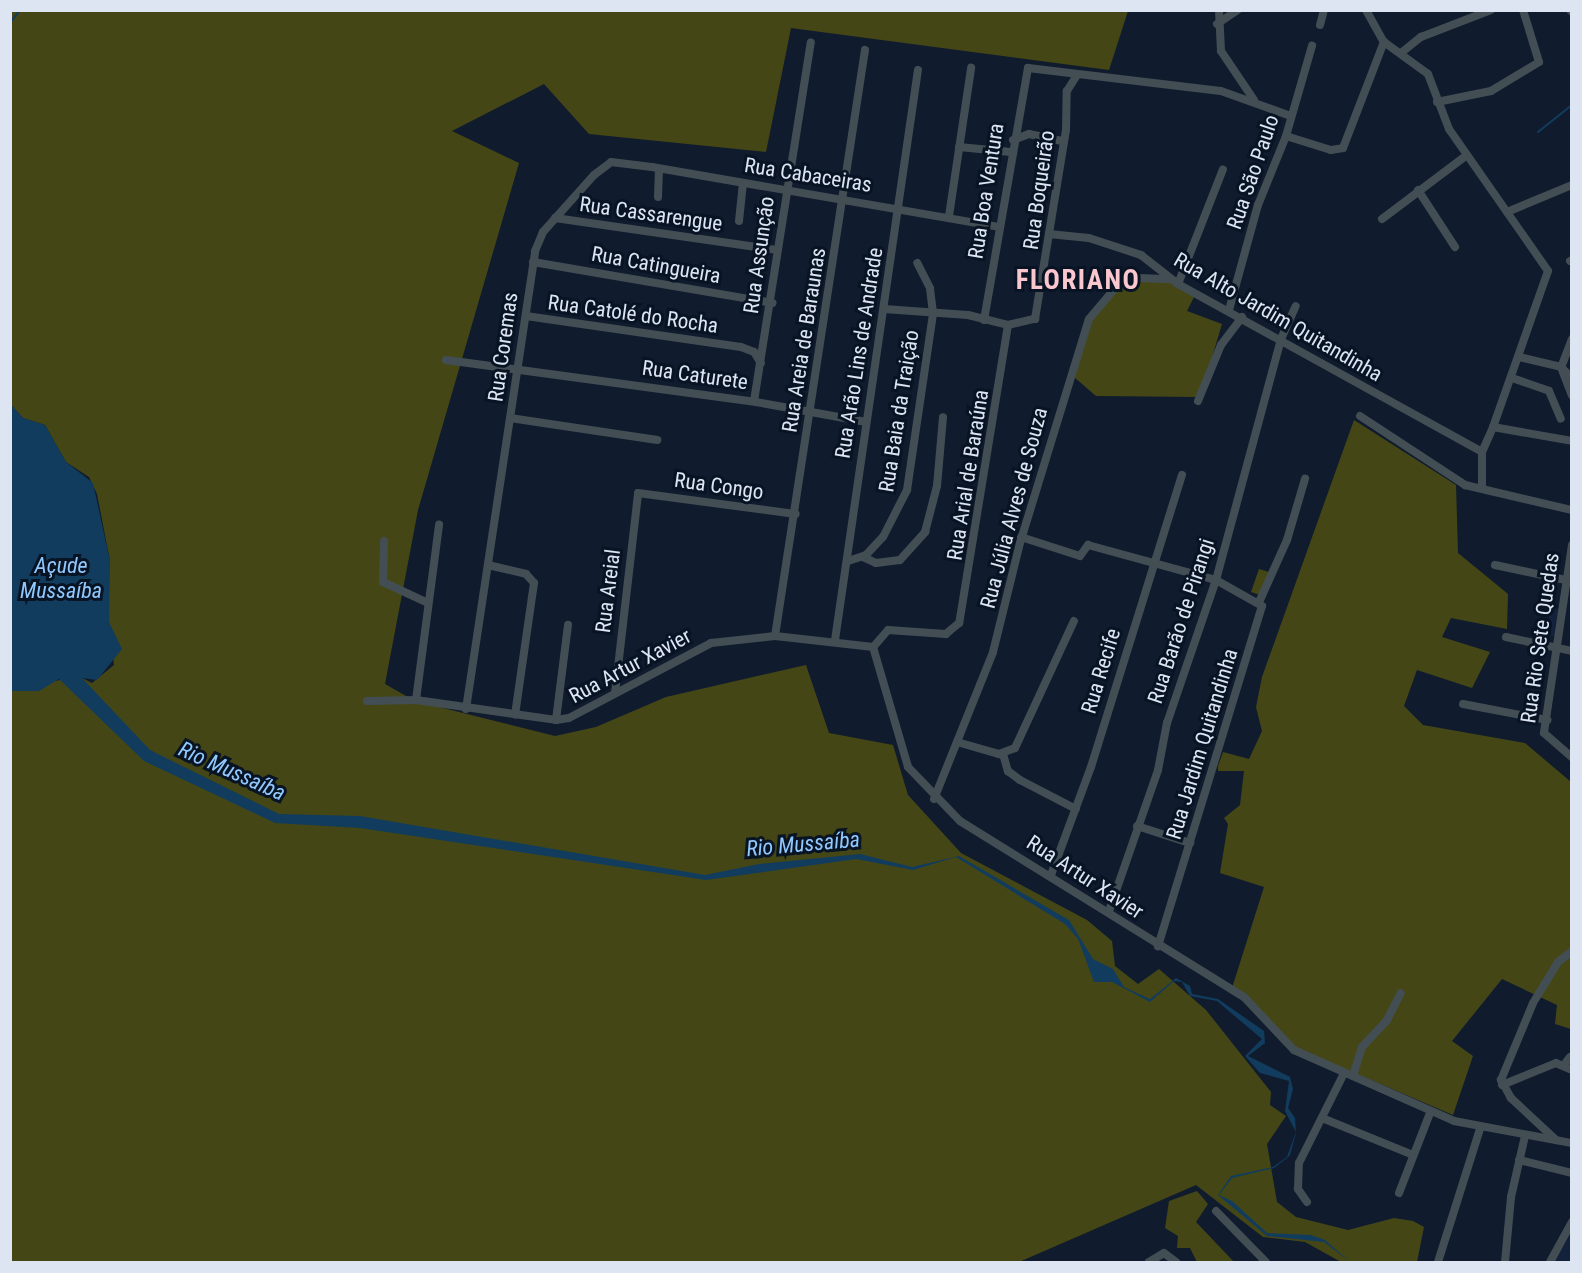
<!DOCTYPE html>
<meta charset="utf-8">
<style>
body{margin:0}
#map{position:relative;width:1582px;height:1273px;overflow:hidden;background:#101c2e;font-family:"Roboto Condensed",sans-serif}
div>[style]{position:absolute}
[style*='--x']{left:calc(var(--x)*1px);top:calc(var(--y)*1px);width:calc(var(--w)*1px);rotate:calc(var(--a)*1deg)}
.built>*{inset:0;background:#13223a}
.green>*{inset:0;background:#444715}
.water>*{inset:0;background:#113c5e}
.stream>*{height:2px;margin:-1px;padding:0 1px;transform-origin:1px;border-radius:1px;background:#113c5e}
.street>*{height:8px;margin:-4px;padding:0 4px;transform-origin:4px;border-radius:4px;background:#434e54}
span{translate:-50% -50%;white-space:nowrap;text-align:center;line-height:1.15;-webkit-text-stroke:6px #081324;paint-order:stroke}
.street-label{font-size:21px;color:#dde5f2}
.water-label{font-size:22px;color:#91c9fe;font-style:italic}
.district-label{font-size:27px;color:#fbc7ce;font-weight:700;letter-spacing:1.5px}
.frame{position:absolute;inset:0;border:12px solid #dde5f2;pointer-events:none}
</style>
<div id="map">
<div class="built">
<i style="clip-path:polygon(1550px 608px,1562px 609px,1557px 637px,1536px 635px,1537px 626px,1547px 627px)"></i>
<i style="clip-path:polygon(1571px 1234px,1571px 1262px,1554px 1262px,1557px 1257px)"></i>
</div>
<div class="green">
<i style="clip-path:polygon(11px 11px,1128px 11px,1109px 70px,791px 28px,766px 152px,589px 134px,544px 84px,452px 131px,519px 163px,418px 510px,385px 684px,415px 701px,555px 736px,596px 727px,666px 697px,806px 665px,829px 733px,893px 745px,908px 795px,961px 853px,1087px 920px,1112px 941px,1115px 966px,1138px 984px,1159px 969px,1206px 1010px,1271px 1092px,1270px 1105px,1286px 1116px,1267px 1144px,1277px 1202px,1296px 1217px,1348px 1230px,1394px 1218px,1413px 1221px,1424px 1227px,1417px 1262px,1341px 1262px,1305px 1242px,1263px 1237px,1196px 1185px,1019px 1262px,11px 1262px,10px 691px,78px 676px,92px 683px,114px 665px,107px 605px,110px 561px,97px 494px,89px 477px,66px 462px,45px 425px,23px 418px,11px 405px)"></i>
<i style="clip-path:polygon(1148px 280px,1168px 281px,1195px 295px,1187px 311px,1222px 324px,1200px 397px,1096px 396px,1074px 377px,1097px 304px,1118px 286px)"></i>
<i style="clip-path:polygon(1354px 420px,1456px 485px,1458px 553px,1508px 594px,1507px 629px,1451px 618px,1442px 637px,1490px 652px,1472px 688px,1417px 670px,1404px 706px,1423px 725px,1525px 743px,1571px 782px,1571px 1029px,1555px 1024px,1557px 1005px,1502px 979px,1452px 1041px,1473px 1056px,1453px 1115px,1287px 1044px,1232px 988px,1264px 887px,1220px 873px,1228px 824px,1224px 818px,1240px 805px,1244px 771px,1218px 771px,1218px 766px,1223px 752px,1249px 759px,1262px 731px,1256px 707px,1262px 677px)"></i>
<i style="clip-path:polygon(1259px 569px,1269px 572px,1260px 595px,1251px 592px)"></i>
<i style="clip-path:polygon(1197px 1191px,1208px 1204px,1196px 1222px,1234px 1262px,1197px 1262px,1190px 1248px,1177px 1248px,1178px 1236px,1165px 1228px,1169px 1201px)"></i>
</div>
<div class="water">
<i style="clip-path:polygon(11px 405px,23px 418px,45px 425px,66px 462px,93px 483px,110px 561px,109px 622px,122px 649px,97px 680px,82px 678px,150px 750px,279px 814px,360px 816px,705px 875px,759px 864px,860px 854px,912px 867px,959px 856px,1069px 920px,1093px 959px,1113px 969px,1124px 987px,1150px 999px,1176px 978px,1190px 986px,1192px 994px,1218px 999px,1264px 1031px,1265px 1043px,1248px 1056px,1290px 1077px,1293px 1089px,1288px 1108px,1295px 1118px,1296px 1133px,1290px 1155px,1287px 1158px,1274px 1168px,1232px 1178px,1219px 1195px,1232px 1201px,1267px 1233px,1311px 1235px,1325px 1240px,1350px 1262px,1324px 1242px,1267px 1236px,1218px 1195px,1231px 1176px,1273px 1167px,1287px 1157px,1296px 1132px,1285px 1111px,1289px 1081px,1260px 1073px,1245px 1056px,1262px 1039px,1217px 1001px,1190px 996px,1182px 982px,1174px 981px,1150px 1002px,1112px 982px,1094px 982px,1078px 939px,1065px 924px,956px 857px,913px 870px,856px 859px,706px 880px,360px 828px,275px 823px,144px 761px,59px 679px,39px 691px,11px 691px)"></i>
</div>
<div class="stream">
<i style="--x:10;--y:23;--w:16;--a:-52"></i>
<i style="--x:1538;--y:132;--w:43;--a:-38.5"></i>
</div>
<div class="street">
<i style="--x:1219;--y:10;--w:41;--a:87.2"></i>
<i style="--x:1221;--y:51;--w:59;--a:56"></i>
<i style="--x:1366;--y:10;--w:37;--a:61"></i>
<i style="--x:1384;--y:42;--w:54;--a:36"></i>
<i style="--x:1428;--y:74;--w:59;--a:69.1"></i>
<i style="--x:1449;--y:129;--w:173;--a:55.1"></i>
<i style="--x:1548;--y:271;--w:165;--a:109.4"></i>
<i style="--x:1570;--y:10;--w:3;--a:45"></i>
<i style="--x:1217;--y:24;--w:25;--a:-34"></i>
<i style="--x:1320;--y:25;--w:16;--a:-75"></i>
<i style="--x:1401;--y:53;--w:26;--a:-39"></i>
<i style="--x:1421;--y:37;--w:75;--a:-21.1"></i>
<i style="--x:1437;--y:102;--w:55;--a:-11.5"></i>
<i style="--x:1491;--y:91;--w:56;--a:-31.1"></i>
<i style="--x:1539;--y:62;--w:54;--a:-107.1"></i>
<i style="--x:1286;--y:136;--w:47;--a:17.3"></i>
<i style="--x:1331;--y:150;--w:12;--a:-9"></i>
<i style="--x:1343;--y:148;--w:114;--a:-68.9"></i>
<i style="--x:1013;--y:140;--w:17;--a:-21"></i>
<i style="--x:1029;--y:134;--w:35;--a:12"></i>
<i style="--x:959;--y:147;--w:52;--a:5.5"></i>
<i style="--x:1418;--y:190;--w:68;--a:57"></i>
<i style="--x:658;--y:197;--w:28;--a:-88"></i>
<i style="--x:1507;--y:212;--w:70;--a:-22.6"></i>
<i style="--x:949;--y:216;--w:150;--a:-81.5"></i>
<i style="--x:555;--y:218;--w:225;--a:8.2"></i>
<i style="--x:1382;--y:219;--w:106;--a:-37"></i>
<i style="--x:739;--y:221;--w:38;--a:-84"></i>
<i style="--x:1049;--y:234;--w:40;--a:5.7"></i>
<i style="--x:1089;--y:238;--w:55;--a:18.1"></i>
<i style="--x:1141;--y:255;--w:47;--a:38.1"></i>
<i style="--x:1178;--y:284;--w:347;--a:28.9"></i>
<i style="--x:1570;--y:261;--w:2;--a:-27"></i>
<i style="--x:533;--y:262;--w:243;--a:9.7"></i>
<i style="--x:1178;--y:284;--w:123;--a:-68.6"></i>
<i style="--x:884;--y:309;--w:84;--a:4.1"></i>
<i style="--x:968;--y:315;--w:41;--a:14"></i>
<i style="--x:1008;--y:325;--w:28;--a:-13"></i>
<i style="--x:1035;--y:319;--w:192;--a:-80.7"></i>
<i style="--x:1066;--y:130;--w:39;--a:-89"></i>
<i style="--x:1067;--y:91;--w:19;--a:-58"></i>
<i style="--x:1229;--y:310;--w:109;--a:-74.6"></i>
<i style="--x:1258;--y:205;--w:74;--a:-67.9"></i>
<i style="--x:1286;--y:136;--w:94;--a:-73.9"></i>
<i style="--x:526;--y:316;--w:217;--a:8.2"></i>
<i style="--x:741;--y:347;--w:14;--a:21"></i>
<i style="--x:754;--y:352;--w:13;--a:58"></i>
<i style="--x:984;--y:320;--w:256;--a:-80.1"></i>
<i style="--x:1028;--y:68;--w:194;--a:6.8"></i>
<i style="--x:1221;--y:91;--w:74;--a:19.7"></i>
<i style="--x:1008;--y:325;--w:302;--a:99.3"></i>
<i style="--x:959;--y:623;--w:17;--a:140"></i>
<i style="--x:946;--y:634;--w:58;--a:-176.1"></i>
<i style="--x:888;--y:630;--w:23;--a:131"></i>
<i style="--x:873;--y:647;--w:125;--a:73.7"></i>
<i style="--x:908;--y:767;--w:75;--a:46.1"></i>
<i style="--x:960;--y:821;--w:334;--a:31.8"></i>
<i style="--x:1244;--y:997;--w:73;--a:46.7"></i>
<i style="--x:1294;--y:1050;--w:175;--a:23.9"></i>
<i style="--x:1454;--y:1121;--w:120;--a:10.6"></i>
<i style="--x:1572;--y:339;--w:30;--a:111"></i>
<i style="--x:1561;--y:367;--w:30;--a:69"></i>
<i style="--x:1519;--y:357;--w:43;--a:13.4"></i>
<i style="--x:1561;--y:367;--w:16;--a:45"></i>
<i style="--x:446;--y:360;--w:313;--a:7.7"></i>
<i style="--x:756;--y:402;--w:112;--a:10.3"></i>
<i style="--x:1512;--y:378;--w:39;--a:19"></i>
<i style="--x:1549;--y:391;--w:30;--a:67"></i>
<i style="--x:754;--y:401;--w:363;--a:-81"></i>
<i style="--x:1198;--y:401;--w:61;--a:-67.7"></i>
<i style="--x:1221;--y:345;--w:35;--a:-53"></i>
<i style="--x:1360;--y:416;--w:126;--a:33.3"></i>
<i style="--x:1465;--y:485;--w:110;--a:13.2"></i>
<i style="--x:510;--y:418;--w:149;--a:8.5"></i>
<i style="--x:1482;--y:486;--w:34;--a:-90"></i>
<i style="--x:1482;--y:452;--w:27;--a:-66"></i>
<i style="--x:1493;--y:427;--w:80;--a:10"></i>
<i style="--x:1021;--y:537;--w:62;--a:17.9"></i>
<i style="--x:1080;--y:556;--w:14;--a:-54"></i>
<i style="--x:1088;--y:545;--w:133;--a:15.3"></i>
<i style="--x:1216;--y:580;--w:53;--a:29.5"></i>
<i style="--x:1262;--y:606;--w:356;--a:107"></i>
<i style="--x:384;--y:541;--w:41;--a:91.4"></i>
<i style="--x:383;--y:582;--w:50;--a:25"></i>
<i style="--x:1572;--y:545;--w:190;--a:98.5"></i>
<i style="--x:1544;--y:733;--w:37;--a:41"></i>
<i style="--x:863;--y:557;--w:14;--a:25"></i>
<i style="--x:876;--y:563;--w:24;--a:-7"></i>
<i style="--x:900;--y:560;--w:38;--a:-48"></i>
<i style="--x:925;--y:532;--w:48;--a:-75.4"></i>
<i style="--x:937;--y:486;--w:69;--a:-85"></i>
<i style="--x:848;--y:561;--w:19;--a:-18"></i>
<i style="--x:866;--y:555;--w:25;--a:-47"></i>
<i style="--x:883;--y:537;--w:53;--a:-62.9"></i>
<i style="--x:907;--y:490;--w:179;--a:-81.6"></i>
<i style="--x:933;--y:313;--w:25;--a:-97"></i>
<i style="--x:930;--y:288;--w:28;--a:-117"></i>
<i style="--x:488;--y:565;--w:39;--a:13"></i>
<i style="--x:526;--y:574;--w:12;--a:48"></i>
<i style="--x:534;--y:583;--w:133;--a:98.2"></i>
<i style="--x:1495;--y:565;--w:77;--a:12"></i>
<i style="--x:1260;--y:600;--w:66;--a:-65.8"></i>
<i style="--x:1287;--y:540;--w:64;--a:-73.6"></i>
<i style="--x:775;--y:636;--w:593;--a:-81.27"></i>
<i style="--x:1506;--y:637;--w:67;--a:12"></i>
<i style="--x:835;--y:640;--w:576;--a:-81.72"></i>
<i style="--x:615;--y:693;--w:201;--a:-83.4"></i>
<i style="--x:638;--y:493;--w:159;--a:7.6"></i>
<i style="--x:416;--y:700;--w:177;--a:-82.5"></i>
<i style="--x:367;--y:701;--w:49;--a:-1.2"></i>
<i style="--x:416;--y:700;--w:141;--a:8.1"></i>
<i style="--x:556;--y:720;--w:13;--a:-9"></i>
<i style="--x:569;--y:718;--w:161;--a:-27.8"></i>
<i style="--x:711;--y:643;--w:64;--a:-6.2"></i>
<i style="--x:775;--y:636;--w:99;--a:6.4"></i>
<i style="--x:1463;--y:704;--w:86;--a:10.8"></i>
<i style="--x:466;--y:709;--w:463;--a:-81.4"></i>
<i style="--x:535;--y:251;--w:21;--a:-67"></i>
<i style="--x:543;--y:232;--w:76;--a:-48.2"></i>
<i style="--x:594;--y:175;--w:21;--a:-37"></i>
<i style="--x:611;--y:162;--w:41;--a:7"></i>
<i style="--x:652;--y:167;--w:352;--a:9.8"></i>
<i style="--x:556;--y:720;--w:96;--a:-82.8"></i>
<i style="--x:957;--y:742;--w:44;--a:15.9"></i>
<i style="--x:999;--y:754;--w:17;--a:-21"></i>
<i style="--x:1015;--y:748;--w:140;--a:-65.1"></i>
<i style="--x:1003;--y:754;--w:18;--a:74"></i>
<i style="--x:1008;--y:771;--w:15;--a:37"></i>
<i style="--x:1020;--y:780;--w:63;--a:27.4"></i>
<i style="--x:934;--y:799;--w:158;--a:-68.1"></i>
<i style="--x:993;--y:652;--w:112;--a:-76.1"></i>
<i style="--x:1020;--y:543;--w:234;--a:-72.9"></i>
<i style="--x:1089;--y:319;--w:43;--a:-49.7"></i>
<i style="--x:1117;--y:286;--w:22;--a:-21"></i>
<i style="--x:1138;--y:278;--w:33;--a:2"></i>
<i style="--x:1137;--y:826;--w:56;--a:17.8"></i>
<i style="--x:1051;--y:875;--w:115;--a:-69.7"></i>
<i style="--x:1091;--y:767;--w:306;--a:-72.7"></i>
<i style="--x:1109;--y:911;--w:149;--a:-70.8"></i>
<i style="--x:1158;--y:770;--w:48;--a:-79.2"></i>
<i style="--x:1167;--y:723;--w:151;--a:-71.1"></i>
<i style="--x:1216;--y:580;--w:250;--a:-74.9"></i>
<i style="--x:1281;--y:339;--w:36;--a:-66"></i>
<i style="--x:1564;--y:1065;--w:10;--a:-53"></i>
<i style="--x:1353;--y:1076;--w:30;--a:-73"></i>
<i style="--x:1362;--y:1047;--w:37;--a:-47"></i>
<i style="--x:1387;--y:1020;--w:30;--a:-63"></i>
<i style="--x:1502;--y:1085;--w:58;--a:-22.2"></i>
<i style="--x:1556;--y:1063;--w:17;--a:24"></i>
<i style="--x:1322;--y:1118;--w:98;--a:22.1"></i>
<i style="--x:1556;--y:1140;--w:62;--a:-137"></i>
<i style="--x:1511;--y:1098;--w:21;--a:-119"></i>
<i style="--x:1501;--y:1080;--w:83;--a:-67.4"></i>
<i style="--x:1533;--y:1003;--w:48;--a:-58.6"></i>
<i style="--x:1558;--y:962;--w:18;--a:-38"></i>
<i style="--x:1519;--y:1160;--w:55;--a:13.8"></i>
<i style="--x:1399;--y:1193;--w:86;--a:-68.8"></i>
<i style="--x:1307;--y:1202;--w:16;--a:-125"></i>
<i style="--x:1298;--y:1189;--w:26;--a:-88"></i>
<i style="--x:1299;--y:1163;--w:101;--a:-63.4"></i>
<i style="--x:1216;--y:1211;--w:71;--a:45.6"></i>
<i style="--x:1149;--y:1262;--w:17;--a:-31"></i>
<i style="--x:1164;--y:1253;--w:15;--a:37"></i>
<i style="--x:1438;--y:1262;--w:139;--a:-72.5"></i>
<i style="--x:1505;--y:1262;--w:65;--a:-84.7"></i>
<i style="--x:1511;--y:1197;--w:63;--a:-77.1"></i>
<i style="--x:1550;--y:1262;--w:46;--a:-61.2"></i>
</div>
<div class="street-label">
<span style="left:1253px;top:172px;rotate:-71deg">Rua São Paulo</span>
<span style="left:808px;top:175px;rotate:9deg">Rua Cabaceiras</span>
<span style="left:1039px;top:190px;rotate:-82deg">Rua Boqueirão</span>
<span style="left:986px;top:191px;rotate:-81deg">Rua Boa Ventura</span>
<span style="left:651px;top:214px;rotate:8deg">Rua Cassarengue</span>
<span style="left:759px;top:255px;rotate:-82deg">Rua Assunção</span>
<span style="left:656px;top:265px;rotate:10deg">Rua Catingueira</span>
<span style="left:633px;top:314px;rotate:8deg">Rua Catolé do Rocha</span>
<span style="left:1278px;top:317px;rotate:30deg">Rua Alto Jardim Quitandinha</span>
<span style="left:804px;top:340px;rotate:-81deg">Rua Areia de Baraunas</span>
<span style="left:503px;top:347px;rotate:-82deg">Rua Coremas</span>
<span style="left:859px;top:353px;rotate:-81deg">Rua Arão Lins de Andrade</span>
<span style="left:695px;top:375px;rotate:8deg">Rua Caturete</span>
<span style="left:899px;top:411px;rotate:-81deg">Rua Baia da Traição</span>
<span style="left:968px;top:475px;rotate:-81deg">Rua Arial de Baraúna</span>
<span style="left:719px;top:486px;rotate:8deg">Rua Congo</span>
<span style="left:1014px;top:508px;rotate:-75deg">Rua Júlia Alves de Souza</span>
<span style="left:608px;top:591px;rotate:-83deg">Rua Areial</span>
<span style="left:1181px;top:621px;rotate:-72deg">Rua Barão de Pirangi</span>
<span style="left:1540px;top:638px;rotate:-82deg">Rua Rio Sete Quedas</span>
<span style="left:630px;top:666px;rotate:-28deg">Rua Artur Xavier</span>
<span style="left:1101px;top:671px;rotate:-73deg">Rua Recife</span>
<span style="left:1202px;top:744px;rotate:-73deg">Rua Jardim Quitandinha</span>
<span style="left:1085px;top:877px;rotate:33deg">Rua Artur Xavier</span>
</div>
<div class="water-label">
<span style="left:61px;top:578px">Açude<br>Mussaíba</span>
<span style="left:232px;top:771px;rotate:24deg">Rio Mussaíba</span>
<span style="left:803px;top:844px;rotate:-5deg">Rio Mussaíba</span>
</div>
<div class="district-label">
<span style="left:1078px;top:281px">FLORIANO</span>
</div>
<div class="frame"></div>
</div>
